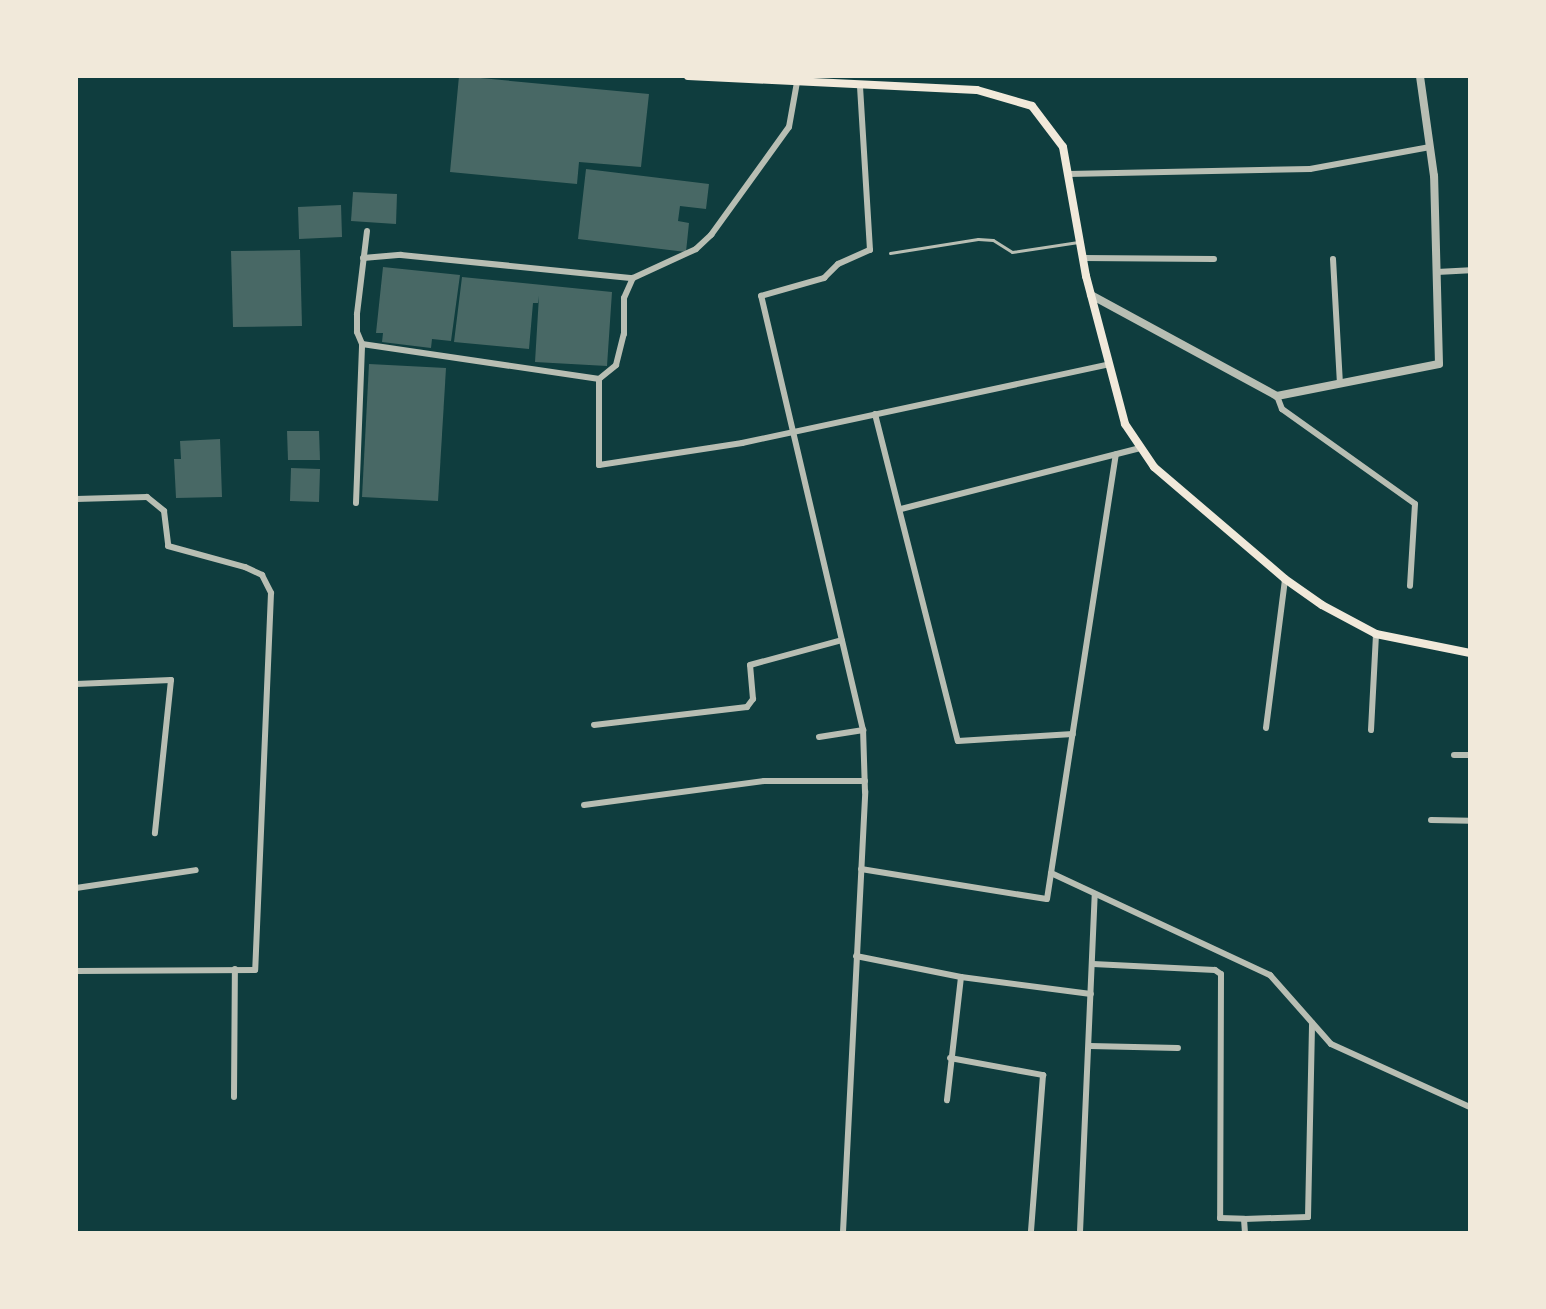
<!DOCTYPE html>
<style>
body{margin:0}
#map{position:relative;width:1546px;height:1309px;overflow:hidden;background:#0f3d3e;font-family:"Varela Round",sans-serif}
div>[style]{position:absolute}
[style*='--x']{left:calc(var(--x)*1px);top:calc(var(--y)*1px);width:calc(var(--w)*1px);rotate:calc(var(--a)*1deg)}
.building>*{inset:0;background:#486865}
.service>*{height:3px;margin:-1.5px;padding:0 1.5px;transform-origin:1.5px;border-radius:1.5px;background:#b8beb3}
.minor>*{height:6px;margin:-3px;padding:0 3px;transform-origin:3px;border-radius:3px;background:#b8beb3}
.tertiary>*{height:8px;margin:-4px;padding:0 4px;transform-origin:4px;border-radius:4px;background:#b8beb3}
.secondary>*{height:8px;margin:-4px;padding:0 4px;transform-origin:4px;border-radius:4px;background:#f1e9da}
span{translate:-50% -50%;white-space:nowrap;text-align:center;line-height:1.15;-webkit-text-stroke:4.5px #f1e9da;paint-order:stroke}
.frame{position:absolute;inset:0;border:78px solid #f1e9da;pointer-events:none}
</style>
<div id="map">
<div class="building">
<i style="clip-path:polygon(459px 76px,649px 94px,641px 167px,579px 162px,577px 184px,450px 172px)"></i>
<i style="clip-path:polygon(586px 169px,709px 184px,706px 209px,680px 206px,678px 221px,689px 223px,686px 252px,578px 239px)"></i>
<i style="clip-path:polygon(353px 192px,397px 194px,396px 224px,351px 221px)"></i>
<i style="clip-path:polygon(341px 205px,342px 237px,299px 239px,298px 207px)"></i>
<i style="clip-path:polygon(300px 250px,302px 326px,233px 327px,231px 251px)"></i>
<i style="clip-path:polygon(383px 267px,460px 275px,451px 341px,432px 339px,431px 348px,382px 342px,383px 333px,376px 333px)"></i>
<i style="clip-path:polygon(462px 277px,612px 292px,607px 366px,535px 362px,539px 296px,538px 303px,533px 303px,529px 349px,454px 342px)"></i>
<i style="clip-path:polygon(369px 364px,446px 368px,438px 501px,362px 497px)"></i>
<i style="clip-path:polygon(287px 431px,319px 431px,320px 460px,288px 460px)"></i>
<i style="clip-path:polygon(220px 439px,222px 497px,176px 498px,174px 459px,181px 459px,180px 441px)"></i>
<i style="clip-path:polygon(291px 468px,320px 469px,319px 502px,290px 501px)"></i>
</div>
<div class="service">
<i style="--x:890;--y:253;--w:89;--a:-9"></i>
<i style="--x:978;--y:239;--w:15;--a:4"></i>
<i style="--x:993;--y:240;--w:22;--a:32"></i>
<i style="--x:1012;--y:252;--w:67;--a:-8.6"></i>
</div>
<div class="minor">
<i style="--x:1068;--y:174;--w:242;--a:-1.2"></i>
<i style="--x:1310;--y:169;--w:122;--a:-10.4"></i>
<i style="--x:367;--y:231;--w:84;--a:96.9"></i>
<i style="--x:357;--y:314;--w:18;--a:90"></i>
<i style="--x:357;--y:332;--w:13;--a:67"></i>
<i style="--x:362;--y:344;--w:240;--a:8.4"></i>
<i style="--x:599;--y:379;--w:22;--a:-39"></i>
<i style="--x:616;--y:365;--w:32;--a:-76"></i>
<i style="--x:624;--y:334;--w:36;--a:-90"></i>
<i style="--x:624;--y:298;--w:22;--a:-66"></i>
<i style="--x:633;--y:278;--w:69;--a:-24.7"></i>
<i style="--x:696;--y:249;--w:21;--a:-43"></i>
<i style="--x:711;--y:235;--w:133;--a:-54.2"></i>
<i style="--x:789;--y:127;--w:46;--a:-79.9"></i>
<i style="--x:363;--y:258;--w:38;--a:-5"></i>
<i style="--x:401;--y:255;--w:233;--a:5.7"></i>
<i style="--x:1083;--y:258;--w:131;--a:0.4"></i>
<i style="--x:1333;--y:259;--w:124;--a:86.8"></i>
<i style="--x:1437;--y:272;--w:33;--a:-3"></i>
<i style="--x:599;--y:379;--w:86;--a:90"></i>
<i style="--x:599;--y:465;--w:145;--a:-8.7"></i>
<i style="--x:742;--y:443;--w:375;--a:-12.1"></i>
<i style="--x:1277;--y:396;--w:14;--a:69"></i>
<i style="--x:1282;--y:409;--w:163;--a:35.5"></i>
<i style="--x:1415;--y:504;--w:82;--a:93.5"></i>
<i style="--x:875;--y:414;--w:337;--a:75.8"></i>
<i style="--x:958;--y:741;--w:115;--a:-3.5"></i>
<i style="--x:76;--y:499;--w:71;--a:-1.6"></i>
<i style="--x:147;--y:497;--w:22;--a:39"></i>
<i style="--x:164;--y:511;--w:35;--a:83"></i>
<i style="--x:168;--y:546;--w:80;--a:15.3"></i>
<i style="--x:245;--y:567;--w:19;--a:25"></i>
<i style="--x:262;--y:575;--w:20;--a:63"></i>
<i style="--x:271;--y:593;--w:377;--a:92.4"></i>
<i style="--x:255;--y:970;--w:179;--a:179.7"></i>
<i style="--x:356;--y:503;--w:159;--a:-87.8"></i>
<i style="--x:901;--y:509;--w:248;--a:-14.3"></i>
<i style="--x:76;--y:684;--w:95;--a:-2.4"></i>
<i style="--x:171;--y:680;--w:154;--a:96"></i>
<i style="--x:594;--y:725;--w:154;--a:-6.7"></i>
<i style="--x:747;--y:707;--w:10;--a:-53"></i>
<i style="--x:753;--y:699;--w:34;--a:-95"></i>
<i style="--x:750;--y:665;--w:95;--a:-15.2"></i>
<i style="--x:1266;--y:728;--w:150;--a:-82.7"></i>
<i style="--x:1371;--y:730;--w:96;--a:-87"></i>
<i style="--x:819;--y:737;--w:45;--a:-9"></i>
<i style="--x:1454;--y:755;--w:16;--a:0"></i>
<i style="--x:584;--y:805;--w:182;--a:-7.6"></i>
<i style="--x:764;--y:781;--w:101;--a:0"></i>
<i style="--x:1431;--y:820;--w:39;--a:1"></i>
<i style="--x:861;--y:869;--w:188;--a:9.2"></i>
<i style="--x:1047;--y:899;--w:450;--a:-81.2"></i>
<i style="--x:1051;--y:873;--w:242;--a:25"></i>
<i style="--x:1270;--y:975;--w:92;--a:48.5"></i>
<i style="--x:1331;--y:1044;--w:153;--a:24.4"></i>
<i style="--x:76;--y:888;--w:121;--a:-8.5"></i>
<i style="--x:856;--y:956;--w:107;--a:11.3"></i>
<i style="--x:961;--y:977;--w:124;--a:96.5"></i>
<i style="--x:1093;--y:964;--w:122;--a:2.8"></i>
<i style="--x:1215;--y:970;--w:7;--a:34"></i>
<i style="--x:1221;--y:974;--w:244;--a:90.2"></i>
<i style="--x:1220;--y:1218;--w:24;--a:2"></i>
<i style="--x:1244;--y:1219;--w:13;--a:86"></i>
<i style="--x:961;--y:977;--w:131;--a:7.5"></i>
<i style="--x:1090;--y:1046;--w:88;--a:1.3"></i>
<i style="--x:950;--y:1058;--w:95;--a:10.4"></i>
<i style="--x:1043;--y:1075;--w:157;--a:94.4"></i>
<i style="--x:234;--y:1097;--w:128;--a:-89.6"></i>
<i style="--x:1244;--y:1219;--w:64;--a:-1.8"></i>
<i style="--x:1308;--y:1217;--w:194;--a:-88.8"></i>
<i style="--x:843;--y:1232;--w:441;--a:-87.1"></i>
<i style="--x:865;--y:792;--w:62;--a:-91.8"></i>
<i style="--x:863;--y:730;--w:446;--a:-103.2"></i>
<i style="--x:761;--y:296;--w:66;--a:-15.9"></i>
<i style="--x:824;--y:278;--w:20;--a:-45"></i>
<i style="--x:838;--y:264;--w:35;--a:-24"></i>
<i style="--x:870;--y:250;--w:165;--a:-93.5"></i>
<i style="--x:1080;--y:1232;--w:337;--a:-87.5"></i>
</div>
<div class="tertiary">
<i style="--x:1091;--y:295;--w:212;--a:28.5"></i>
<i style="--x:1277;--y:396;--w:165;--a:-11.2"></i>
<i style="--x:1439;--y:364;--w:188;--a:-91.5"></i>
<i style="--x:1434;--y:176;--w:101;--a:-98"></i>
</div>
<div class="secondary">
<i style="--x:688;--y:76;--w:289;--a:2.8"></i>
<i style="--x:977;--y:90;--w:57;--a:16.2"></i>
<i style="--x:1032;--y:106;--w:51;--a:52.9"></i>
<i style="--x:1063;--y:147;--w:131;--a:79.9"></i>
<i style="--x:1086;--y:276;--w:153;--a:75.2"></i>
<i style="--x:1125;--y:424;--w:52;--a:56"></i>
<i style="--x:1154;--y:467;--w:172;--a:40.5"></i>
<i style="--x:1285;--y:579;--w:45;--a:35.1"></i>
<i style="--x:1322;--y:605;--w:61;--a:28.2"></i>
<i style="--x:1376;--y:634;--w:96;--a:11.4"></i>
</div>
<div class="frame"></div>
</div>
